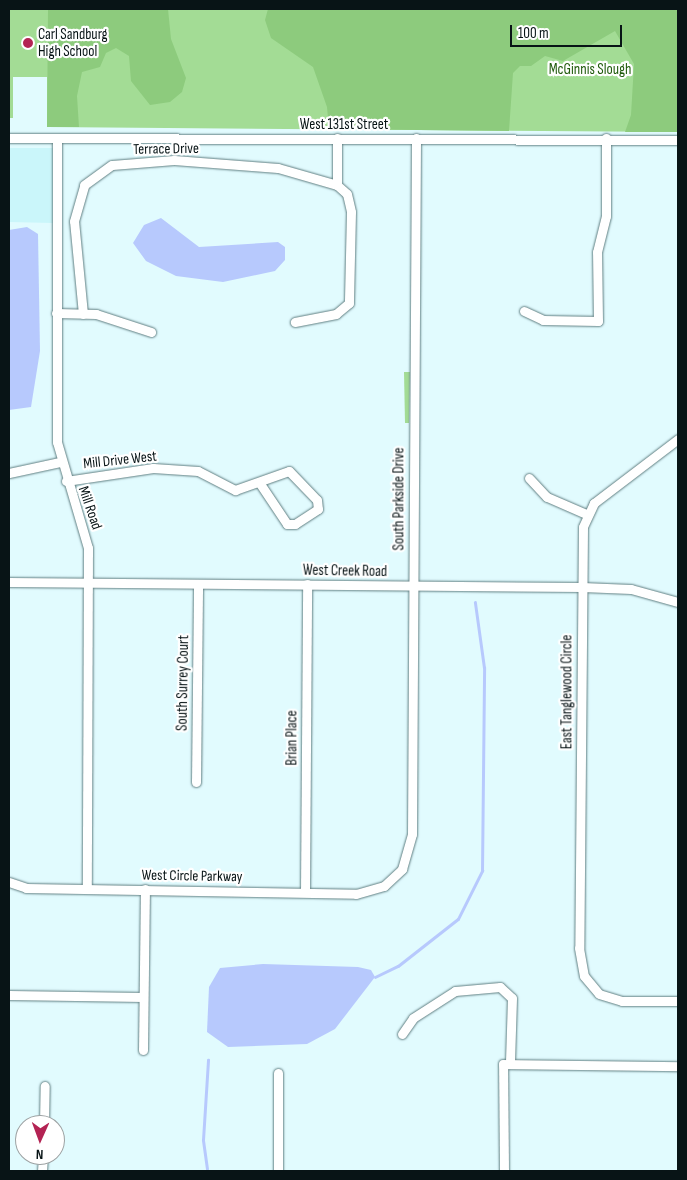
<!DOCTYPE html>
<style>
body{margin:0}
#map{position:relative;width:687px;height:1180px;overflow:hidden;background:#e1fbfe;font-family:"Sofia Sans Condensed",sans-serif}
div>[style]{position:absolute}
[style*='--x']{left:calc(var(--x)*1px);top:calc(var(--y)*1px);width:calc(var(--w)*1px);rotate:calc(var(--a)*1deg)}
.built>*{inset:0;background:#caf6fa}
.green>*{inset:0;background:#a3dc95}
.forest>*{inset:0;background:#8dcb7d}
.water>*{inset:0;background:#b7c9fd}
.stream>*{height:2.5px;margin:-1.25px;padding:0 1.25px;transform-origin:1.25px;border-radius:1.25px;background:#b7c9fd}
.roads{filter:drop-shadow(0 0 1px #607f82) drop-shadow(0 0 1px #607f82)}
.minor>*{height:9px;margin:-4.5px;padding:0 4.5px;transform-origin:4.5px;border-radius:4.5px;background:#fff}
.dots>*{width:14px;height:14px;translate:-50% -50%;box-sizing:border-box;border:2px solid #fff;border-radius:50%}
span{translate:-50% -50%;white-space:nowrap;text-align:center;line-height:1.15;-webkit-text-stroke:4.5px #fff;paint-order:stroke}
.poi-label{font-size:15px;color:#081416}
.left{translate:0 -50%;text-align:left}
.park-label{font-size:15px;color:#205b0c}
.street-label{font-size:15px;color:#081416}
.frame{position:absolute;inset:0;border:10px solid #081416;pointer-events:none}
.north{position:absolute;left:15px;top:1115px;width:50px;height:50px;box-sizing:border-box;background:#fff;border:1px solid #9ca1a2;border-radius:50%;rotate:182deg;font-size:14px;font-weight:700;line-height:20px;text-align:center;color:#081416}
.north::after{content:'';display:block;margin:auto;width:18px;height:22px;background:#b32353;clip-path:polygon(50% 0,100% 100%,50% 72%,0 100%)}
.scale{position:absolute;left:510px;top:25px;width:112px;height:22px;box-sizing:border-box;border:2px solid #081416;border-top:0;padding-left:6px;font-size:15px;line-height:18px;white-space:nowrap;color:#081416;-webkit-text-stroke:4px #fff;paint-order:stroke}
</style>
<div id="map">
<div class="built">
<i style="clip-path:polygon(9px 148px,54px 148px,53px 223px,9px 222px)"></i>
</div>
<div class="green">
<i style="clip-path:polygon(9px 9px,678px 9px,678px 132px,47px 127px,47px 77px,13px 77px,13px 118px,9px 118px)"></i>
<i style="clip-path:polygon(404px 372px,410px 372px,409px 423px,405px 423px)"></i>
</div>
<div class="forest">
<i style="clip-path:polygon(48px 9px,168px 9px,171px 39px,186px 78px,182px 92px,170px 102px,150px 105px,131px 81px,129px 56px,116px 48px,106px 53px,100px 67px,82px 72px,77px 96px,79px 127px,47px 127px)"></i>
<i style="clip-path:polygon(268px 9px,678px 9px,678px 132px,625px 132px,631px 115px,634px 64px,615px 31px,563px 61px,545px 56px,531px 66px,520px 66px,513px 73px,509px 131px,329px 129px,327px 107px,313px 67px,271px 38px,265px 20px)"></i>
</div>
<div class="water">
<i style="clip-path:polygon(161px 218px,199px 247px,278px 242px,285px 247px,285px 260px,275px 271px,223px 282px,176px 276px,146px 261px,133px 243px,144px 225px)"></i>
<i style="clip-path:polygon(27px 227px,38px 234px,40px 351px,31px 407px,9px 410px,9px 230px)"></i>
<i style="clip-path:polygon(263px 964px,358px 967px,371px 970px,375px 977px,335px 1029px,307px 1044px,228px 1047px,207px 1032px,209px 987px,220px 968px)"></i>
</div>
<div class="stream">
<i style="--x:375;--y:977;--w:25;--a:-26"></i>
<i style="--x:398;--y:966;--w:76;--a:-38.1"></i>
<i style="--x:458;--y:919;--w:54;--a:-63.4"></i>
<i style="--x:482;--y:871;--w:203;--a:-89.4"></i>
<i style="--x:484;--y:668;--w:66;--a:-97.9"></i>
<i style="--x:207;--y:1169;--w:29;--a:-98"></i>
<i style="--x:203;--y:1140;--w:80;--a:-86.4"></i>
</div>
<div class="roads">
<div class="minor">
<i style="--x:9;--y:138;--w:669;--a:0.17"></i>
<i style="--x:57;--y:138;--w:304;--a:90"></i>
<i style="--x:57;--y:442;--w:110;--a:73.7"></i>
<i style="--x:88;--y:548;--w:340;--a:90.2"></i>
<i style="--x:337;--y:138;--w:47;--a:90"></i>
<i style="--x:524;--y:311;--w:21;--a:25"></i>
<i style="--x:543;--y:320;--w:55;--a:1"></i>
<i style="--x:598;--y:321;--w:69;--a:-90.8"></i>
<i style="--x:597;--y:252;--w:37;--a:-76"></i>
<i style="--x:606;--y:216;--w:78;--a:-90"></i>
<i style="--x:56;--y:313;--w:40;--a:1.4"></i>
<i style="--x:96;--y:314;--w:58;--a:18.1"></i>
<i style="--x:83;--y:314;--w:93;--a:-95.5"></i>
<i style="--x:74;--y:221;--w:37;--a:-74"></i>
<i style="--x:84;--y:185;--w:34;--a:-36"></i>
<i style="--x:112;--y:165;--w:62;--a:-4.6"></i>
<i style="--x:174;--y:160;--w:104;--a:4.4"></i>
<i style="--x:278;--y:168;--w:61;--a:16.1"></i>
<i style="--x:337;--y:185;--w:13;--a:42"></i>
<i style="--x:347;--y:194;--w:18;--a:77"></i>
<i style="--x:351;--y:212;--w:91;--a:91.3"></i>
<i style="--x:349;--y:303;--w:17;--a:140"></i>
<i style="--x:336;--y:314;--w:42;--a:169"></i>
<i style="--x:678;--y:439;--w:106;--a:142.7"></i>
<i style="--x:594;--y:503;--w:26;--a:115"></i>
<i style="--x:583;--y:527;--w:421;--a:90.5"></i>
<i style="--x:579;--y:948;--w:28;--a:80"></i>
<i style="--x:584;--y:976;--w:23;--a:50"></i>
<i style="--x:599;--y:994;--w:24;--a:17"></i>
<i style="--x:622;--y:1001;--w:56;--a:0"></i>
<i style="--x:9;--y:473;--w:52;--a:-12.2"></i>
<i style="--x:529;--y:478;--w:26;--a:47"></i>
<i style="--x:547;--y:497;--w:43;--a:23.6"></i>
<i style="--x:66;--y:481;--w:88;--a:-8.5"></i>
<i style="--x:153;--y:468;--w:45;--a:3.8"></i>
<i style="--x:198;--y:471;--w:42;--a:27.2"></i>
<i style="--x:235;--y:490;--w:57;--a:-19.4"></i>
<i style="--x:289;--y:471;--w:40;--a:46"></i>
<i style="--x:317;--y:500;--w:9;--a:84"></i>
<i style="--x:318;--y:509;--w:27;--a:147"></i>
<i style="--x:295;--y:524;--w:8;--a:180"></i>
<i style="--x:287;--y:524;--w:50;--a:-123.7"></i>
<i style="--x:9;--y:582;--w:573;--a:0.5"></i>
<i style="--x:582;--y:587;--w:49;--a:2.3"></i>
<i style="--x:631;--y:589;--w:49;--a:15.5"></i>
<i style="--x:196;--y:782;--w:198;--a:-89.4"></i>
<i style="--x:9;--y:882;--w:18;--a:19"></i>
<i style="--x:26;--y:888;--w:330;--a:1"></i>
<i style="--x:356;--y:894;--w:29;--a:-16"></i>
<i style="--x:384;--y:886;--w:25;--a:-43"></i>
<i style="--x:402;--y:869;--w:36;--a:-74"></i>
<i style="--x:412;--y:834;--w:696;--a:-89.67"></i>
<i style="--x:305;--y:892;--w:308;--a:-89.6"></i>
<i style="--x:9;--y:995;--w:134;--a:0.9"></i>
<i style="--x:402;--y:1034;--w:19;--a:-55"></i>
<i style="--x:413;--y:1018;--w:50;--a:-32.7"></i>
<i style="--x:455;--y:991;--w:45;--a:-5.1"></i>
<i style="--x:500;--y:987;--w:16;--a:43"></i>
<i style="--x:512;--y:998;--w:65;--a:91.8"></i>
<i style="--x:143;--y:1050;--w:161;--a:-89.3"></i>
<i style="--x:278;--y:1073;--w:98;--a:90"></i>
<i style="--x:44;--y:1125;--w:39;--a:-89"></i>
<i style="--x:42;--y:1171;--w:16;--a:-86"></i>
<i style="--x:504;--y:1171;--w:107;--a:-90.5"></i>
<i style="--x:503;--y:1064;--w:175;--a:0.7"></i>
</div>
</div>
<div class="dots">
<i style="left:28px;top:43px;background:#b32353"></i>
</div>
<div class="poi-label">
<span class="left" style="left:38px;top:43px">Carl Sandburg<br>High School</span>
</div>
<div class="park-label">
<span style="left:590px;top:70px">McGinnis Slough</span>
</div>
<div class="street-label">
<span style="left:344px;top:125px">West 131st Street</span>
<span style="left:166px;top:149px;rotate:-1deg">Terrace Drive</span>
<span style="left:120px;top:460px;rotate:-6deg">Mill Drive West</span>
<span style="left:399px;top:499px;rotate:-90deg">South Parkside Drive</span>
<span style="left:90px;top:508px;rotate:71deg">Mill Road</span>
<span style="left:345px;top:571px;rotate:1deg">West Creek Road</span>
<span style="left:183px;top:683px;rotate:-89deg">South Surrey Court</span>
<span style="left:567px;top:692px;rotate:-90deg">East Tanglewood Circle</span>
<span style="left:292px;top:738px;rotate:-90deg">Brian Place</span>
<span style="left:192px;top:876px;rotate:1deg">West Circle Parkway</span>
</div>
<div class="frame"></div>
<div class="north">N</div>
<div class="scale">100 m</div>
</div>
